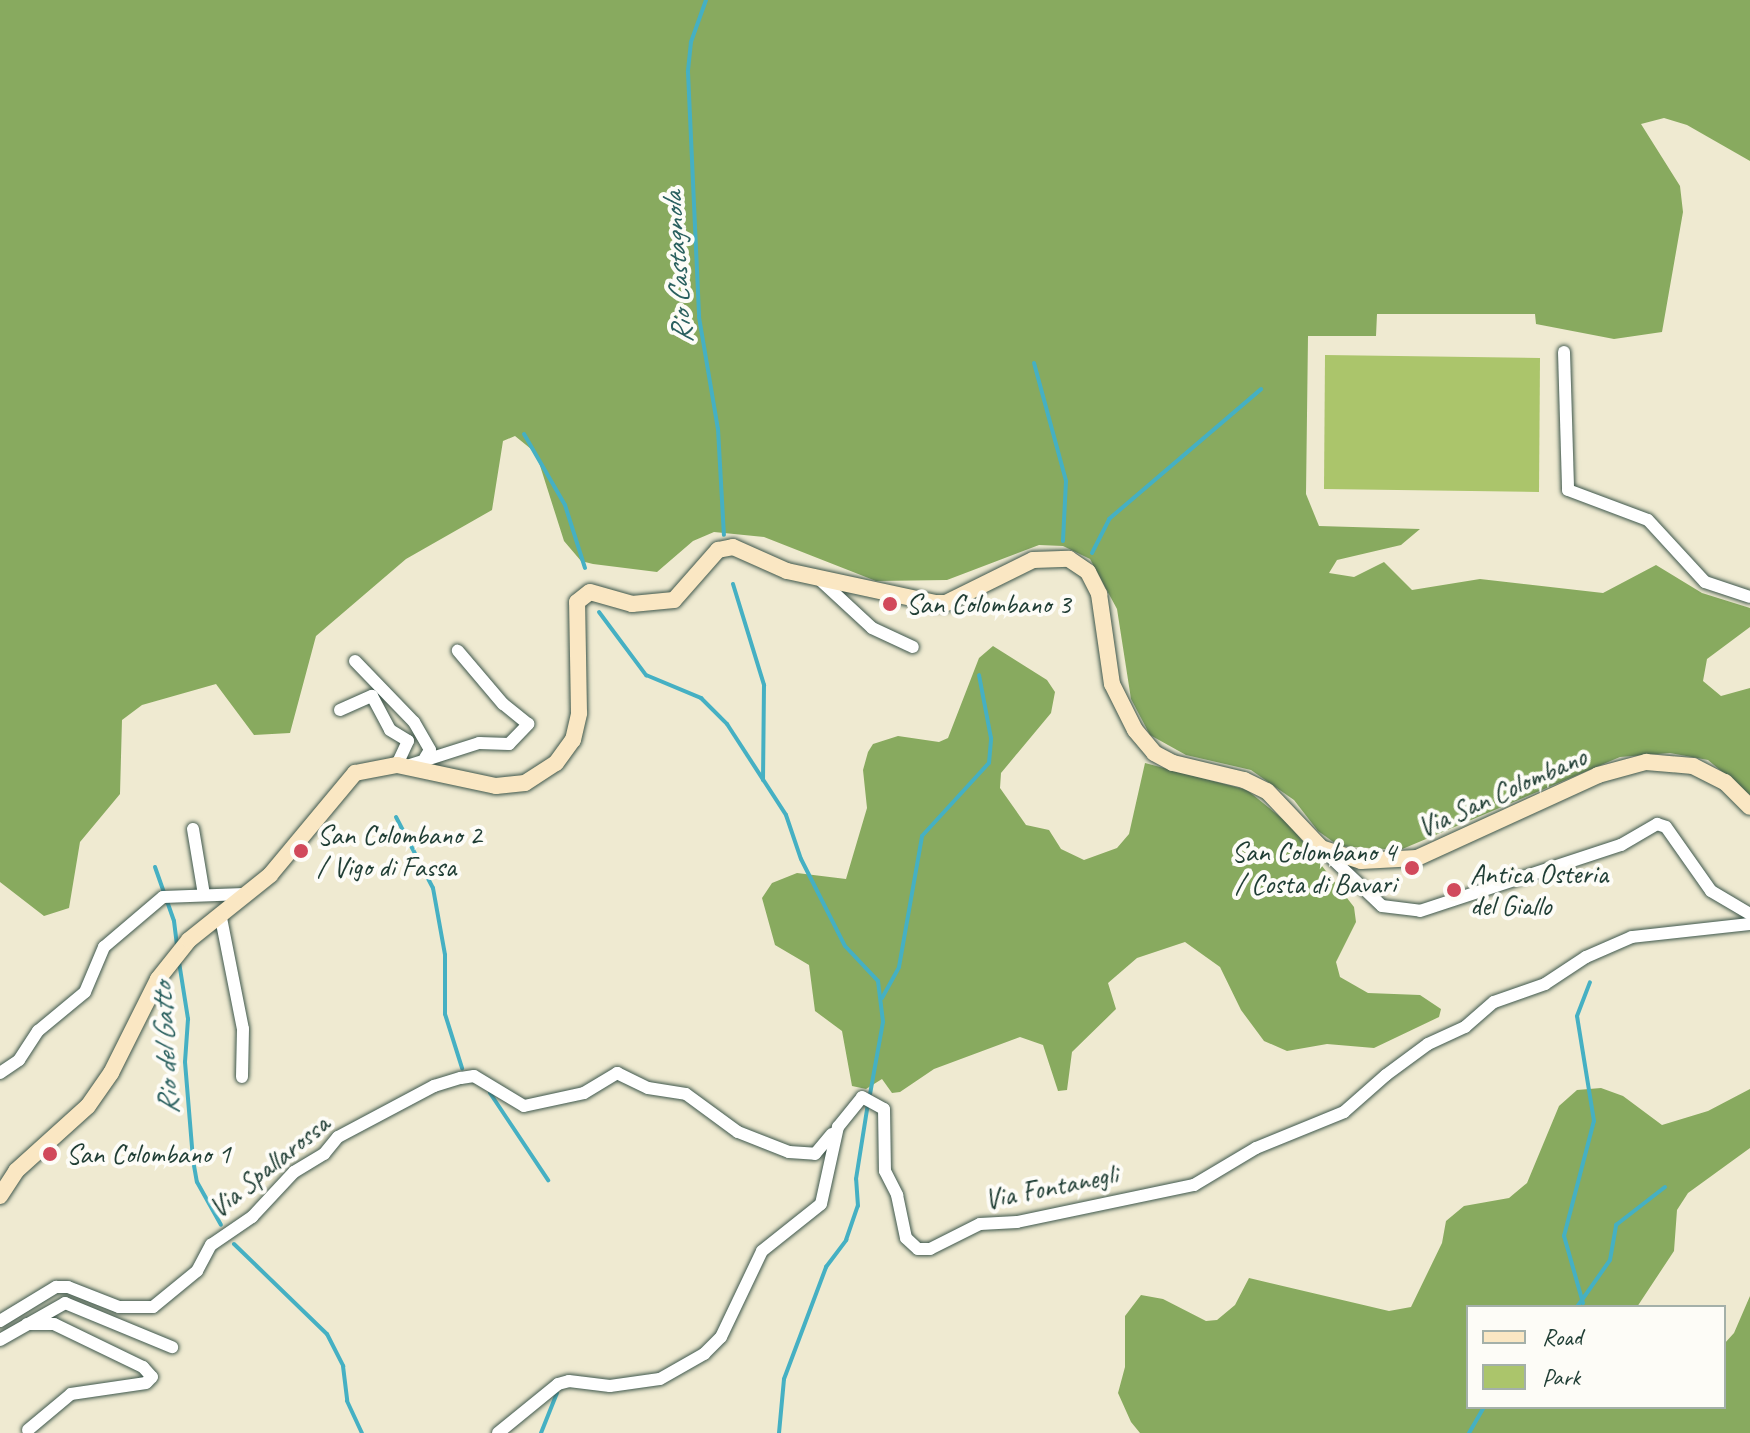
<!DOCTYPE html>
<style>
body{margin:0}
#map{position:relative;width:1750px;height:1433px;overflow:hidden;background:#efead1;font-family:Caveat,sans-serif}
div>[style]{position:absolute}
[style*='--x']{left:calc(var(--x)*1px);top:calc(var(--y)*1px);width:calc(var(--w)*1px);rotate:calc(var(--a)*1deg)}
.green>*{inset:0;background:#abc56b}
.forest>*{inset:0;background:#88aa5f}
.stream>*{height:4px;margin:-2px;padding:0 2px;transform-origin:2px;border-radius:2px;background:#45b0c3}
.roads{filter:drop-shadow(0 0 2px #3e574c) drop-shadow(0 0 2px #3e574c)}
.street>*{height:12px;margin:-6px;padding:0 6px;transform-origin:6px;border-radius:6px;background:#fff}
.secondary>*{height:16px;margin:-8px;padding:0 8px;transform-origin:8px;border-radius:8px;background:#fae7c3}
.dots>*{width:22px;height:22px;translate:-50% -50%;box-sizing:border-box;border:4px solid #fdfcf7;border-radius:50%}
span{translate:-50% -50%;white-space:nowrap;text-align:center;line-height:1.15;-webkit-text-stroke:8px #fdfcf7;paint-order:stroke}
.poi-label{font-size:28px;color:#1f3d34}
.left{translate:0 -50%;text-align:left}
.right{translate:-100% -50%;text-align:right}
.street-label{font-size:28px;color:#1f3d34}
.water-label{font-size:30px;color:#2a605f;font-style:italic}
.legend{position:absolute;left:1466px;top:1305px;width:260px;height:104px;box-sizing:border-box;background:#fdfcf7;border:2px solid #a4b0a9;margin:0;padding:10px 14px;list-style:none;font-size:24px;color:#1f3d34}
.legend li{display:flex;align-items:center;gap:16px;height:40px}
.legend b{width:40px;border:2px solid #a4b0a9}
</style>
<div id="map">
<div class="green">
<i style="clip-path:polygon(1325px 355px,1540px 358px,1539px 492px,1324px 489px)"></i>
</div>
<div class="forest">
<i style="clip-path:polygon(0 0,1750px 0,1750px 161px,1687px 125px,1664px 118px,1641px 124px,1680px 186px,1683px 212px,1662px 332px,1614px 339px,1536px 324px,1535px 314px,1377px 314px,1376px 336px,1308px 336px,1306px 494px,1319px 526px,1420px 529px,1401px 545px,1337px 560px,1329px 573px,1354px 577px,1384px 562px,1412px 590px,1480px 579px,1603px 593px,1656px 565px,1702px 593px,1750px 608px,1750px 627px,1707px 659px,1703px 681px,1721px 696px,1750px 688px,1750px 795px,1708px 760px,1670px 753px,1620px 757px,1400px 850px,1339px 846px,1318px 831px,1294px 800px,1251px 770px,1186px 755px,1150px 735px,1131px 699px,1117px 609px,1090px 559px,1063px 546px,1039px 545px,947px 580px,876px 581px,764px 537px,714px 532px,693px 541px,657px 572px,593px 564px,581px 561px,564px 541px,536px 453px,515px 436px,503px 441px,492px 510px,406px 559px,316px 636px,290px 733px,254px 735px,216px 684px,142px 705px,122px 720px,120px 794px,80px 842px,69px 908px,44px 916px,0 882px)"></i>
<i style="clip-path:polygon(993px 646px,1047px 680px,1055px 692px,1051px 713px,1001px 773px,1000px 788px,1026px 825px,1049px 830px,1061px 849px,1084px 860px,1117px 848px,1129px 834px,1145px 763px,1247px 790px,1290px 825px,1354px 907px,1356px 922px,1336px 962px,1340px 977px,1368px 993px,1420px 995px,1441px 1009px,1439px 1017px,1374px 1048px,1327px 1044px,1287px 1051px,1264px 1041px,1241px 1010px,1220px 967px,1185px 942px,1137px 958px,1108px 983px,1116px 1009px,1072px 1052px,1067px 1090px,1058px 1091px,1043px 1045px,1020px 1037px,934px 1069px,900px 1092px,892px 1093px,882px 1079px,866px 1089px,852px 1086px,842px 1031px,815px 1011px,809px 965px,775px 945px,762px 898px,772px 883px,797px 873px,846px 879px,867px 808px,863px 770px,868px 752px,873px 744px,898px 736px,939px 742px,948px 738px,979px 658px)"></i>
<i style="clip-path:polygon(1601px 1088px,1623px 1096px,1662px 1125px,1708px 1111px,1750px 1089px,1750px 1148px,1688px 1193px,1677px 1210px,1674px 1251px,1637px 1307px,1468px 1307px,1468px 1407px,1724px 1407px,1724px 1344px,1734px 1333px,1750px 1296px,1750px 1433px,1140px 1433px,1131px 1422px,1118px 1393px,1125px 1367px,1125px 1316px,1141px 1295px,1163px 1299px,1206px 1321px,1217px 1320px,1235px 1305px,1249px 1278px,1389px 1311px,1411px 1307px,1442px 1243px,1446px 1221px,1464px 1206px,1509px 1198px,1527px 1183px,1559px 1106px,1577px 1090px)"></i>
</div>
<div class="stream">
<i style="--x:706;--y:0;--w:45;--a:109.7"></i>
<i style="--x:691;--y:42;--w:30;--a:96"></i>
<i style="--x:688;--y:72;--w:245;--a:87.4"></i>
<i style="--x:699;--y:317;--w:114;--a:80.4"></i>
<i style="--x:718;--y:429;--w:106;--a:86.8"></i>
<i style="--x:1034;--y:363;--w:122;--a:74.8"></i>
<i style="--x:1066;--y:481;--w:60;--a:92.9"></i>
<i style="--x:524;--y:434;--w:82;--a:60"></i>
<i style="--x:565;--y:505;--w:66;--a:72.4"></i>
<i style="--x:1092;--y:553;--w:38;--a:-63"></i>
<i style="--x:1109;--y:519;--w:200;--a:-40.5"></i>
<i style="--x:733;--y:584;--w:106;--a:72.9"></i>
<i style="--x:764;--y:685;--w:95;--a:90.6"></i>
<i style="--x:599;--y:612;--w:79;--a:53.3"></i>
<i style="--x:646;--y:675;--w:60;--a:22.7"></i>
<i style="--x:701;--y:698;--w:37;--a:45"></i>
<i style="--x:727;--y:724;--w:108;--a:57"></i>
<i style="--x:786;--y:815;--w:46;--a:71.2"></i>
<i style="--x:801;--y:859;--w:97;--a:63.2"></i>
<i style="--x:845;--y:946;--w:48;--a:46.7"></i>
<i style="--x:878;--y:981;--w:41;--a:83"></i>
<i style="--x:883;--y:1022;--w:73;--a:100.2"></i>
<i style="--x:396;--y:817;--w:80;--a:62.5"></i>
<i style="--x:433;--y:888;--w:68;--a:79.8"></i>
<i style="--x:445;--y:955;--w:59;--a:90"></i>
<i style="--x:445;--y:1014;--w:57;--a:72.5"></i>
<i style="--x:155;--y:867;--w:57;--a:70.6"></i>
<i style="--x:174;--y:921;--w:24;--a:83"></i>
<i style="--x:179;--y:962;--w:58;--a:81"></i>
<i style="--x:188;--y:1019;--w:43;--a:94"></i>
<i style="--x:185;--y:1062;--w:98;--a:85.3"></i>
<i style="--x:193;--y:1160;--w:22;--a:80"></i>
<i style="--x:197;--y:1182;--w:49;--a:60.8"></i>
<i style="--x:882;--y:998;--w:35;--a:-61"></i>
<i style="--x:899;--y:967;--w:133;--a:-80"></i>
<i style="--x:922;--y:836;--w:99;--a:-47.5"></i>
<i style="--x:989;--y:763;--w:25;--a:-85"></i>
<i style="--x:991;--y:738;--w:64;--a:-100.8"></i>
<i style="--x:490;--y:1093;--w:105;--a:56.3"></i>
<i style="--x:234;--y:1244;--w:129;--a:44.1"></i>
<i style="--x:327;--y:1334;--w:36;--a:63"></i>
<i style="--x:343;--y:1366;--w:35;--a:83"></i>
<i style="--x:347;--y:1401;--w:35;--a:65"></i>
<i style="--x:1583;--y:1303;--w:70;--a:-105.8"></i>
<i style="--x:1564;--y:1236;--w:119;--a:-75.4"></i>
<i style="--x:1594;--y:1121;--w:106;--a:-99.2"></i>
<i style="--x:1577;--y:1016;--w:36;--a:-69"></i>
<i style="--x:1577;--y:1307;--w:57;--a:-54.9"></i>
<i style="--x:1610;--y:1260;--w:36;--a:-80"></i>
<i style="--x:1616;--y:1225;--w:62;--a:-37.8"></i>
<i style="--x:541;--y:1433;--w:43;--a:-68.2"></i>
<i style="--x:779;--y:1433;--w:54;--a:-84.7"></i>
<i style="--x:784;--y:1379;--w:120;--a:-69.4"></i>
<i style="--x:826;--y:1267;--w:34;--a:-53"></i>
<i style="--x:846;--y:1240;--w:36;--a:-71"></i>
<i style="--x:858;--y:1206;--w:27;--a:-94"></i>
<i style="--x:856;--y:1179;--w:77;--a:-81"></i>
<i style="--x:1469;--y:1433;--w:30;--a:-60"></i>
</div>
<div class="roads">
<div class="street">
<i style="--x:1564;--y:352;--w:138;--a:88.3"></i>
<i style="--x:1568;--y:490;--w:85;--a:20.6"></i>
<i style="--x:1648;--y:520;--w:84;--a:47.4"></i>
<i style="--x:1705;--y:582;--w:47;--a:18.4"></i>
<i style="--x:817;--y:577;--w:75;--a:42.8"></i>
<i style="--x:872;--y:628;--w:45;--a:24.9"></i>
<i style="--x:355;--y:661;--w:85;--a:46"></i>
<i style="--x:414;--y:722;--w:32;--a:60"></i>
<i style="--x:430;--y:750;--w:9;--a:122"></i>
<i style="--x:340;--y:710;--w:35;--a:-24"></i>
<i style="--x:372;--y:696;--w:38;--a:62"></i>
<i style="--x:390;--y:730;--w:21;--a:31"></i>
<i style="--x:408;--y:741;--w:26;--a:115"></i>
<i style="--x:407;--y:766;--w:76;--a:-17.7"></i>
<i style="--x:479;--y:743;--w:30;--a:2"></i>
<i style="--x:509;--y:744;--w:28;--a:-46"></i>
<i style="--x:528;--y:724;--w:32;--a:-141"></i>
<i style="--x:503;--y:704;--w:70;--a:-130.3"></i>
<i style="--x:193;--y:829;--w:67;--a:80.5"></i>
<i style="--x:1321;--y:848;--w:84;--a:43.6"></i>
<i style="--x:1382;--y:906;--w:38;--a:7"></i>
<i style="--x:1420;--y:911;--w:212;--a:-18.2"></i>
<i style="--x:1621;--y:845;--w:42;--a:-30.3"></i>
<i style="--x:1657;--y:824;--w:9;--a:18"></i>
<i style="--x:1666;--y:827;--w:78;--a:54.9"></i>
<i style="--x:1711;--y:891;--w:45;--a:30.5"></i>
<i style="--x:220;--y:913;--w:118;--a:78.8"></i>
<i style="--x:243;--y:1029;--w:48;--a:91.2"></i>
<i style="--x:0;--y:1073;--w:23;--a:-34"></i>
<i style="--x:19;--y:1060;--w:35;--a:-57"></i>
<i style="--x:38;--y:1031;--w:61;--a:-39.7"></i>
<i style="--x:85;--y:992;--w:49;--a:-67.1"></i>
<i style="--x:104;--y:947;--w:77;--a:-40.3"></i>
<i style="--x:163;--y:897;--w:81;--a:-2.1"></i>
<i style="--x:0;--y:1321;--w:66;--a:-31.3"></i>
<i style="--x:56;--y:1287;--w:12;--a:0"></i>
<i style="--x:68;--y:1287;--w:55;--a:21.4"></i>
<i style="--x:119;--y:1307;--w:34;--a:0"></i>
<i style="--x:153;--y:1307;--w:57;--a:-39.3"></i>
<i style="--x:197;--y:1271;--w:30;--a:-62"></i>
<i style="--x:211;--y:1245;--w:50;--a:-34.3"></i>
<i style="--x:252;--y:1217;--w:62;--a:-47"></i>
<i style="--x:294;--y:1172;--w:35;--a:-31"></i>
<i style="--x:324;--y:1154;--w:22;--a:-51"></i>
<i style="--x:338;--y:1137;--w:109;--a:-28"></i>
<i style="--x:434;--y:1086;--w:28;--a:-17"></i>
<i style="--x:461;--y:1078;--w:13;--a:-9"></i>
<i style="--x:474;--y:1076;--w:58;--a:31"></i>
<i style="--x:524;--y:1106;--w:61;--a:-12.2"></i>
<i style="--x:584;--y:1093;--w:39;--a:-31"></i>
<i style="--x:617;--y:1073;--w:34;--a:26"></i>
<i style="--x:648;--y:1088;--w:38;--a:9"></i>
<i style="--x:686;--y:1094;--w:64;--a:36.2"></i>
<i style="--x:738;--y:1132;--w:55;--a:21.4"></i>
<i style="--x:789;--y:1152;--w:26;--a:4"></i>
<i style="--x:815;--y:1154;--w:26;--a:-50"></i>
<i style="--x:27;--y:1324;--w:27;--a:0"></i>
<i style="--x:54;--y:1324;--w:99;--a:25.8"></i>
<i style="--x:143;--y:1367;--w:13;--a:48"></i>
<i style="--x:152;--y:1377;--w:8;--a:135"></i>
<i style="--x:146;--y:1383;--w:76;--a:171.7"></i>
<i style="--x:71;--y:1394;--w:56;--a:140.1"></i>
<i style="--x:0;--y:1340;--w:75;--a:-29.6"></i>
<i style="--x:65;--y:1303;--w:116;--a:22.4"></i>
<i style="--x:498;--y:1433;--w:77;--a:-39.2"></i>
<i style="--x:558;--y:1384;--w:11;--a:-15"></i>
<i style="--x:569;--y:1381;--w:41;--a:7"></i>
<i style="--x:610;--y:1386;--w:50;--a:-8"></i>
<i style="--x:660;--y:1379;--w:51;--a:-29.6"></i>
<i style="--x:704;--y:1354;--w:24;--a:-45"></i>
<i style="--x:721;--y:1337;--w:95;--a:-64.5"></i>
<i style="--x:762;--y:1251;--w:75;--a:-38.5"></i>
<i style="--x:821;--y:1204;--w:79;--a:-77.6"></i>
<i style="--x:838;--y:1127;--w:38;--a:-51"></i>
<i style="--x:862;--y:1097;--w:25;--a:29"></i>
<i style="--x:884;--y:1109;--w:62;--a:89.1"></i>
<i style="--x:885;--y:1171;--w:27;--a:63"></i>
<i style="--x:897;--y:1195;--w:44;--a:78.2"></i>
<i style="--x:906;--y:1238;--w:16;--a:43"></i>
<i style="--x:918;--y:1249;--w:12;--a:0"></i>
<i style="--x:930;--y:1249;--w:56;--a:-26.6"></i>
<i style="--x:980;--y:1224;--w:37;--a:-3"></i>
<i style="--x:1017;--y:1222;--w:181;--a:-11.8"></i>
<i style="--x:1194;--y:1185;--w:72;--a:-30.8"></i>
<i style="--x:1256;--y:1148;--w:95;--a:-22.2"></i>
<i style="--x:1344;--y:1112;--w:56;--a:-41.4"></i>
<i style="--x:1386;--y:1075;--w:52;--a:-36.4"></i>
<i style="--x:1428;--y:1044;--w:41;--a:-24.7"></i>
<i style="--x:1465;--y:1027;--w:38;--a:-41"></i>
<i style="--x:1494;--y:1002;--w:54;--a:-19.4"></i>
<i style="--x:1545;--y:984;--w:49;--a:-33.4"></i>
<i style="--x:1586;--y:957;--w:50;--a:-23.5"></i>
<i style="--x:1632;--y:937;--w:119;--a:-6.3"></i>
</div>
<div class="secondary">
<i style="--x:0;--y:1196;--w:30;--a:-57"></i>
<i style="--x:16;--y:1171;--w:97;--a:-42.1"></i>
<i style="--x:88;--y:1106;--w:40;--a:-55.1"></i>
<i style="--x:111;--y:1073;--w:105;--a:-63.4"></i>
<i style="--x:158;--y:979;--w:50;--a:-51.5"></i>
<i style="--x:189;--y:940;--w:104;--a:-38.7"></i>
<i style="--x:270;--y:875;--w:133;--a:-50.2"></i>
<i style="--x:355;--y:773;--w:43;--a:-10.8"></i>
<i style="--x:397;--y:765;--w:101;--a:12"></i>
<i style="--x:496;--y:786;--w:29;--a:-6"></i>
<i style="--x:525;--y:783;--w:37;--a:-33"></i>
<i style="--x:556;--y:763;--w:29;--a:-54"></i>
<i style="--x:573;--y:740;--w:28;--a:-77"></i>
<i style="--x:579;--y:713;--w:111;--a:-91"></i>
<i style="--x:577;--y:602;--w:16;--a:-38"></i>
<i style="--x:590;--y:592;--w:44;--a:15.9"></i>
<i style="--x:632;--y:604;--w:42;--a:-5.4"></i>
<i style="--x:674;--y:600;--w:67;--a:-48.7"></i>
<i style="--x:718;--y:550;--w:15;--a:-11"></i>
<i style="--x:733;--y:547;--w:59;--a:24"></i>
<i style="--x:787;--y:571;--w:151;--a:12.2"></i>
<i style="--x:935;--y:603;--w:11;--a:0"></i>
<i style="--x:946;--y:603;--w:97;--a:-26.3"></i>
<i style="--x:1033;--y:560;--w:36;--a:-2"></i>
<i style="--x:1069;--y:559;--w:23;--a:34"></i>
<i style="--x:1088;--y:572;--w:25;--a:63"></i>
<i style="--x:1099;--y:594;--w:91;--a:81.8"></i>
<i style="--x:1112;--y:684;--w:51;--a:63.4"></i>
<i style="--x:1135;--y:730;--w:30;--a:50"></i>
<i style="--x:1154;--y:753;--w:21;--a:28"></i>
<i style="--x:1173;--y:763;--w:73;--a:13.5"></i>
<i style="--x:1244;--y:780;--w:25;--a:26"></i>
<i style="--x:1267;--y:791;--w:79;--a:46.5"></i>
<i style="--x:1321;--y:848;--w:42;--a:18"></i>
<i style="--x:1361;--y:861;--w:56;--a:-3.1"></i>
<i style="--x:1417;--y:858;--w:199;--a:-24.6"></i>
<i style="--x:1598;--y:775;--w:50;--a:-15.2"></i>
<i style="--x:1646;--y:762;--w:47;--a:4.9"></i>
<i style="--x:1693;--y:766;--w:36;--a:27"></i>
<i style="--x:1725;--y:782;--w:35;--a:45"></i>
</div>
</div>
<div class="dots">
<i style="left:890px;top:604px;background:#d1495b"></i>
<i style="left:301px;top:851px;background:#d1495b"></i>
<i style="left:1412px;top:868px;background:#d1495b"></i>
<i style="left:1454px;top:890px;background:#d1495b"></i>
<i style="left:50px;top:1154px;background:#d1495b"></i>
</div>
<div class="poi-label">
<span class="left" style="left:906px;top:604px">San Colombano 3</span>
<span class="left" style="left:317px;top:851px">San Colombano 2<br>/ Vigo di Fassa</span>
<span class="right" style="left:1396px;top:868px">San Colombano 4<br>/ Costa di Bavari</span>
<span class="left" style="left:1470px;top:890px">Antica Osteria<br>del Giallo</span>
<span class="left" style="left:66px;top:1154px">San Colombano 1</span>
</div>
<div class="street-label">
<span style="left:1502px;top:792px;rotate:-24deg">Via San Colombano</span>
<span style="left:269px;top:1166px;rotate:-39deg">Via Spallarossa</span>
<span style="left:1051px;top:1187px;rotate:-11deg">Via Fontanegli</span>
</div>
<div class="water-label">
<span style="left:677px;top:268px;rotate:-94deg">Rio Castagnola</span>
<span style="left:165px;top:1049px;rotate:-93deg">Rio del Gatto</span>
</div>
<ul class="legend">
<li><b style="height:10px;background:#fae7c3"></b>Road</li>
<li><b style="height:22px;background:#abc56b"></b>Park</li>
</ul>
</div>
